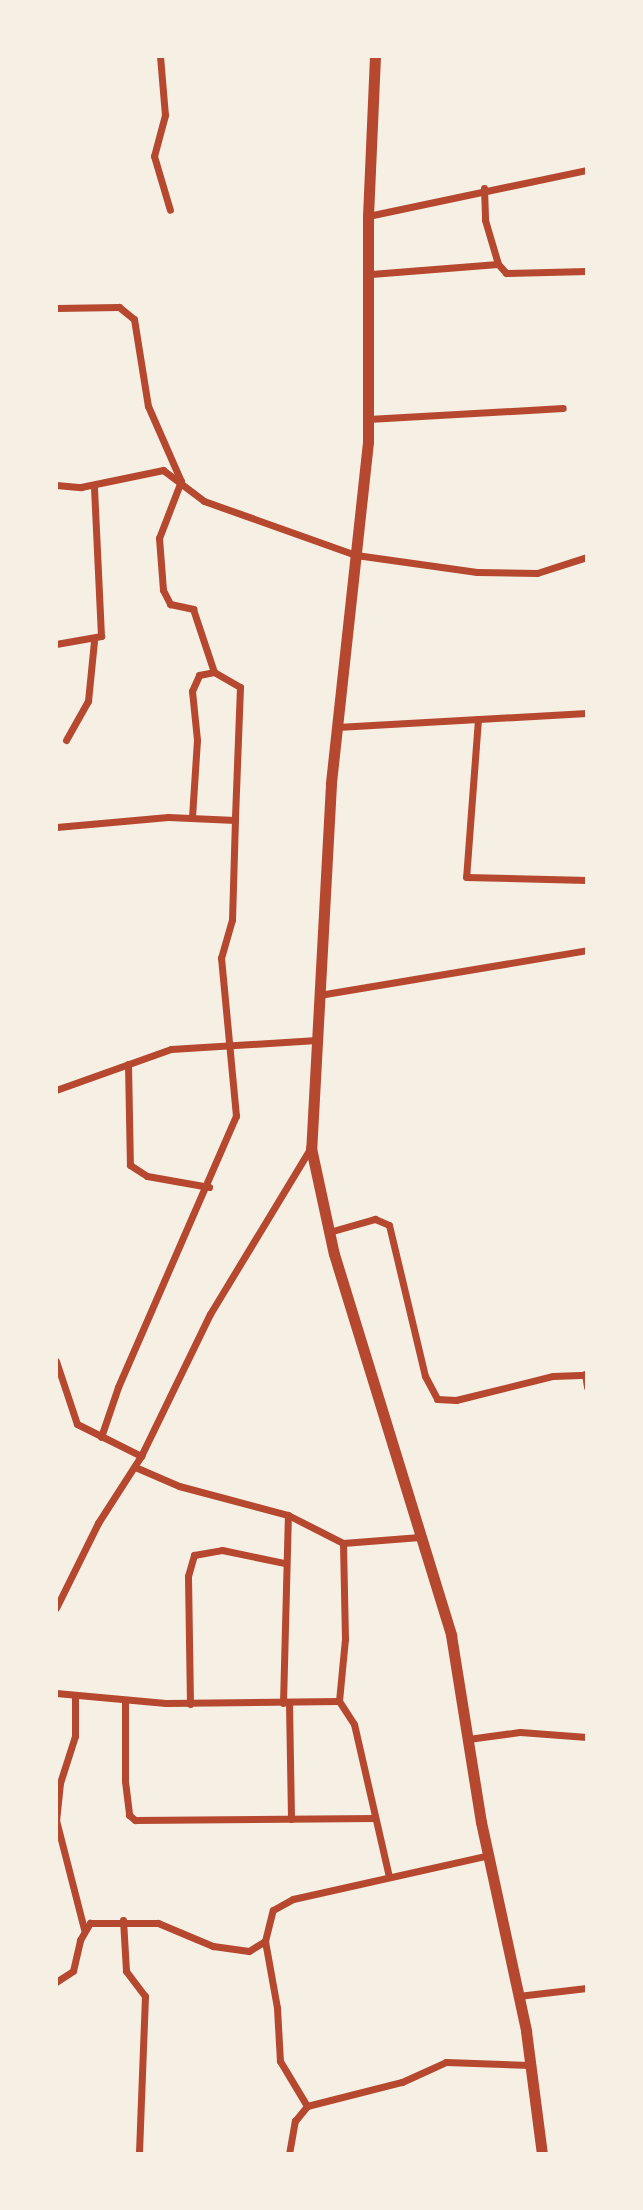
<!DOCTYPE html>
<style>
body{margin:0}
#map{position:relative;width:643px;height:2210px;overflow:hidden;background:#f6efe4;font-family:Lato,sans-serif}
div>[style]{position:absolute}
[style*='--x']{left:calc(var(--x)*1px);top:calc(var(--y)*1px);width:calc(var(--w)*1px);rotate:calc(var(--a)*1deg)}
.minor>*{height:7px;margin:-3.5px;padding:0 3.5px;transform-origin:3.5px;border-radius:3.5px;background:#b5482f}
.primary>*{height:11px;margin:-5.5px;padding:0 5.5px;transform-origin:5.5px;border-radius:5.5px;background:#b5482f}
span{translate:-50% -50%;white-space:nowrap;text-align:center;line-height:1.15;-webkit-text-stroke:6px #f6efe4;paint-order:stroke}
.frame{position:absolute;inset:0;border:58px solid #f6efe4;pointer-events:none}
</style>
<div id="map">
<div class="minor">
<i style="--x:160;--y:56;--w:59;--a:85.2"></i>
<i style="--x:165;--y:115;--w:42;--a:105"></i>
<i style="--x:154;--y:156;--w:56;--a:73.5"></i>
<i style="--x:484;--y:188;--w:32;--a:88"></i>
<i style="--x:485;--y:220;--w:46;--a:73.5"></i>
<i style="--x:498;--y:264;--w:12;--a:48"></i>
<i style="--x:506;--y:273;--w:81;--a:-1.4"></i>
<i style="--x:368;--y:216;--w:224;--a:-11.9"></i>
<i style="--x:371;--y:274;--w:127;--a:-4.5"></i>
<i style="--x:56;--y:308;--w:63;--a:-0.9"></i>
<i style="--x:119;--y:307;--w:19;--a:39"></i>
<i style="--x:134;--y:319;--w:88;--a:80.9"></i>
<i style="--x:148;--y:406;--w:82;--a:66.3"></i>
<i style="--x:181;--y:481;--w:61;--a:111.1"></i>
<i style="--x:159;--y:538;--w:52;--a:85.6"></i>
<i style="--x:163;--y:590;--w:16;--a:63"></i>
<i style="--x:170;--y:604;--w:24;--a:12"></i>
<i style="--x:193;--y:609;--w:66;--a:71.6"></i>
<i style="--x:214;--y:672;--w:30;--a:30"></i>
<i style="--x:240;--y:687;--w:133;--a:92.2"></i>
<i style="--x:235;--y:820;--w:67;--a:-177.4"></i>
<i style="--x:168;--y:817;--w:112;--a:174.9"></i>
<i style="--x:368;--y:419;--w:195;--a:-3.2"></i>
<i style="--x:56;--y:485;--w:25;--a:5"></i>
<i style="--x:81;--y:487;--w:84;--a:-11.7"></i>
<i style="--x:163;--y:470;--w:51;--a:37.1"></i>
<i style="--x:204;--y:501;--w:161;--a:19.6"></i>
<i style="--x:356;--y:555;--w:122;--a:8"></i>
<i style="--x:477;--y:572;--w:60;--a:1"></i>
<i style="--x:537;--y:573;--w:52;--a:-17.7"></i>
<i style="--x:56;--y:644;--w:46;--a:-10.1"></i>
<i style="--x:101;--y:636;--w:151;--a:-92.7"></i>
<i style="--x:478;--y:719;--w:158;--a:94.3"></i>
<i style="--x:466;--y:877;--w:121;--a:1.4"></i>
<i style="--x:337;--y:727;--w:250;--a:-3.2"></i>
<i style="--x:66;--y:740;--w:45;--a:-60.6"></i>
<i style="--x:88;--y:701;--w:60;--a:-84.3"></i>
<i style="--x:192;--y:817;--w:77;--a:-86.3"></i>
<i style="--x:197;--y:740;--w:49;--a:-95.8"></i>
<i style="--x:192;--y:691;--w:17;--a:-66"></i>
<i style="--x:199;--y:675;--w:15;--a:-11"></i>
<i style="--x:319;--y:995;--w:272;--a:-9.5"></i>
<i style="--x:128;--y:1064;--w:101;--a:88.9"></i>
<i style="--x:130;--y:1165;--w:20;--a:33"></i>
<i style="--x:147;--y:1176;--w:63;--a:10.1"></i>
<i style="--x:56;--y:1090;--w:122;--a:-19.6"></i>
<i style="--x:171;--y:1049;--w:146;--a:-3.5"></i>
<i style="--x:329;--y:1232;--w:48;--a:-15.8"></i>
<i style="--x:375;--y:1219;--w:15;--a:23"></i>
<i style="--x:389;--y:1225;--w:155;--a:76.6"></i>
<i style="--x:425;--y:1376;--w:26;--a:62"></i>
<i style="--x:437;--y:1399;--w:19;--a:3"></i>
<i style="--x:456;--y:1400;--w:100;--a:-13.9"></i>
<i style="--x:553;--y:1376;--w:34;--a:-2"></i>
<i style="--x:56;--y:1361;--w:66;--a:71.6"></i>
<i style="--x:77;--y:1424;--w:72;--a:26.6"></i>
<i style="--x:585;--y:1374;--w:13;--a:81"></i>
<i style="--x:101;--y:1437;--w:53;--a:-71.2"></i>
<i style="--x:118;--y:1387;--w:296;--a:-66.5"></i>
<i style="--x:236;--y:1116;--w:159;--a:-95.4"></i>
<i style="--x:221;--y:958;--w:40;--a:-74"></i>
<i style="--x:232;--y:920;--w:100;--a:-88.3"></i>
<i style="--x:135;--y:1467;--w:48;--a:23.4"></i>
<i style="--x:179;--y:1486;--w:113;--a:14.9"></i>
<i style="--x:288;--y:1515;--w:62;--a:27"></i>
<i style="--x:343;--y:1543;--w:77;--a:-4.5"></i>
<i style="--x:56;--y:1608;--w:95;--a:-63.7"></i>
<i style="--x:98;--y:1523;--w:80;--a:-57.3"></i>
<i style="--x:141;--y:1456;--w:158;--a:-64.1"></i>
<i style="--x:210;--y:1314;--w:193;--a:-58.8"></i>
<i style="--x:56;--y:1693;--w:110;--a:5.2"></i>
<i style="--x:166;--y:1703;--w:173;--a:-0.7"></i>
<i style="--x:339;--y:1701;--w:27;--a:57"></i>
<i style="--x:354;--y:1724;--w:157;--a:77.1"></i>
<i style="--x:75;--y:1696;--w:40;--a:90"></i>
<i style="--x:75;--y:1736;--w:49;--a:107.7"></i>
<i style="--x:60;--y:1783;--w:37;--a:96"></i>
<i style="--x:56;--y:1820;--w:113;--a:75.6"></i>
<i style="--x:339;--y:1701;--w:62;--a:-84.5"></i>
<i style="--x:345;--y:1639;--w:96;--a:-91.2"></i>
<i style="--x:125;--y:1702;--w:79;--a:90"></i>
<i style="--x:125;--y:1781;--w:34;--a:83"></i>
<i style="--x:129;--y:1815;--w:8;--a:40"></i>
<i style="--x:135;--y:1820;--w:240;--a:-0.5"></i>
<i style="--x:283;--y:1703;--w:188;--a:-88.5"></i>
<i style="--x:289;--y:1703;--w:116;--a:89"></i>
<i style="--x:190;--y:1704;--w:128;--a:-90.9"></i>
<i style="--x:188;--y:1576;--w:22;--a:-74"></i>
<i style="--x:194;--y:1555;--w:28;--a:-10"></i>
<i style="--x:222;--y:1550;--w:63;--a:11.8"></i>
<i style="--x:468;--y:1739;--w:52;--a:-7.7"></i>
<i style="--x:520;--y:1732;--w:67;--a:4.3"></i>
<i style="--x:123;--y:1920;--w:51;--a:86.6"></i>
<i style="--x:126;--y:1971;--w:31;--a:53"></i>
<i style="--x:145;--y:1996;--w:158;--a:92.2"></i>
<i style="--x:265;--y:1941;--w:68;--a:79.8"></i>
<i style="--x:277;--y:2008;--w:53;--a:86.8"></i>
<i style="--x:280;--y:2061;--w:52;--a:59"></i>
<i style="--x:56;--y:1982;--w:20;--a:-33"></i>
<i style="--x:73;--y:1971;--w:32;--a:-77"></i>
<i style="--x:80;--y:1940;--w:20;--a:-60"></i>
<i style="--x:90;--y:1923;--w:68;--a:0"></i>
<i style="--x:158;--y:1923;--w:60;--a:22.7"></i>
<i style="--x:213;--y:1946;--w:36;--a:8"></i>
<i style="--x:249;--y:1951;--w:19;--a:-32"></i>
<i style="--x:265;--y:1941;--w:32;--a:-76"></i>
<i style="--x:273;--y:1910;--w:23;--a:-29"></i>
<i style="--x:293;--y:1899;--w:202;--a:-12.6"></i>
<i style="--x:518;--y:1996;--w:69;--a:-6.6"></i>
<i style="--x:289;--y:2154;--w:34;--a:-80"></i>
<i style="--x:295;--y:2121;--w:19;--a:-51"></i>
<i style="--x:307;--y:2106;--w:98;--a:-14.2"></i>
<i style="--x:402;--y:2082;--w:48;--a:-24.4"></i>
<i style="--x:446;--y:2062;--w:84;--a:2"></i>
</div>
<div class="primary">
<i style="--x:375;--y:56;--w:160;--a:92.5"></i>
<i style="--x:368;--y:216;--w:226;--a:90"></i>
<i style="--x:368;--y:442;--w:344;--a:96.2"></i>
<i style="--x:331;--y:784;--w:365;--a:93.1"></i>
<i style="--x:311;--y:1148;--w:108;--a:77.8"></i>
<i style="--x:334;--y:1254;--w:399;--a:72.9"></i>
<i style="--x:451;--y:1635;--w:189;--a:80.9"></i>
<i style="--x:481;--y:1822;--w:214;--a:77.8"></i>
<i style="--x:526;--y:2031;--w:124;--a:82.6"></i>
</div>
<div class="frame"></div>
</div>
